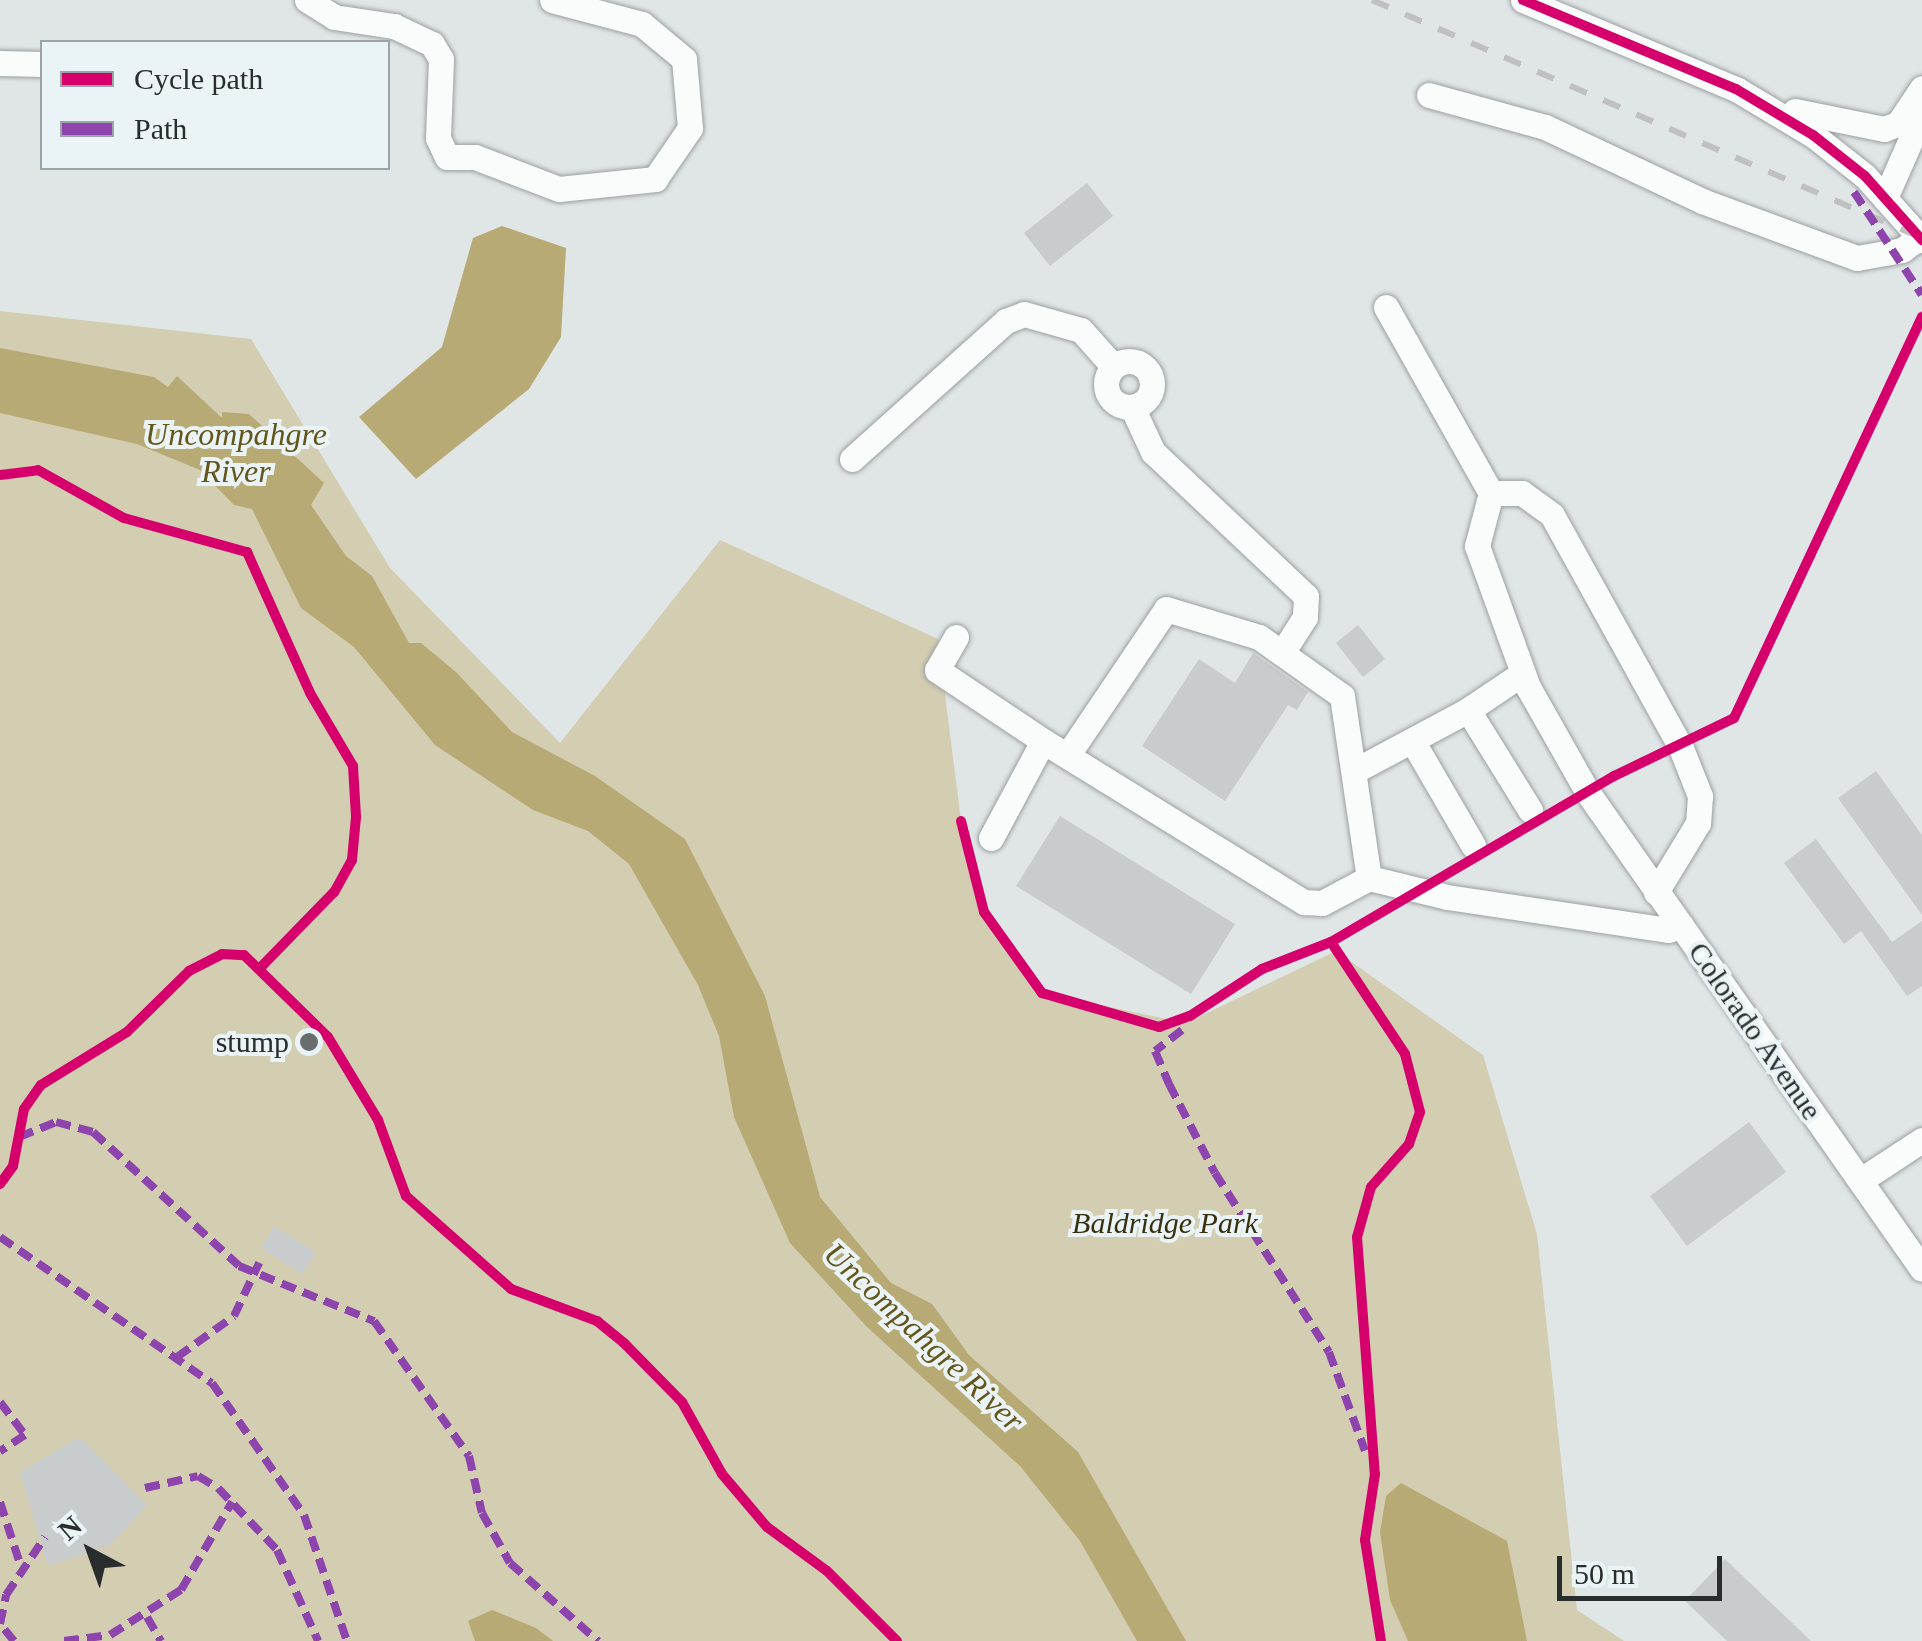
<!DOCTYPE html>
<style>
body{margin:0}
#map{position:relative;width:1922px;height:1641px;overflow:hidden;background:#e0e5e6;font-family:"Times New Roman",serif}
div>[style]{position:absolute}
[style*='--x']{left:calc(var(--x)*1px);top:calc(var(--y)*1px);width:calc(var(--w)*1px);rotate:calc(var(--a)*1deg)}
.green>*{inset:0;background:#d3cdb2}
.water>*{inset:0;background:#b7aa74}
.building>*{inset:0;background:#c9cccd}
.roads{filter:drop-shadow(0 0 2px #9b9fa0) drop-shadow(0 0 2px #9b9fa0)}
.minor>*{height:25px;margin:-12.5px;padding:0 12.5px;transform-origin:12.5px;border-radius:12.5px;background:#fafbfb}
.minor>.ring{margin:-12.5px;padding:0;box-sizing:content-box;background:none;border:25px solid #fafbfb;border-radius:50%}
.rail>*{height:6px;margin-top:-3px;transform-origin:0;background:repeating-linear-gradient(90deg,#c0c0c1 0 18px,transparent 0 36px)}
.quiet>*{height:8px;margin-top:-4px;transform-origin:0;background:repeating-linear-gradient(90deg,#8e44ad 0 15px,transparent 0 23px)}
.cycleway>*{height:10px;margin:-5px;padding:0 5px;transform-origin:5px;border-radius:5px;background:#d6006c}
.dots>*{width:28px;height:28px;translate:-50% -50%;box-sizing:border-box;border:5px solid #eaf4f7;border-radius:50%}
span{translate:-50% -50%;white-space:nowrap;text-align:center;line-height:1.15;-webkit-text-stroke:8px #eaf4f7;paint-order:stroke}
.street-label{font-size:30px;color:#292d2e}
.poi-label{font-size:30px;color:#292d2e}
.right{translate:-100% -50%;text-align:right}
.park-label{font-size:30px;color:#39300e;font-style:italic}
.water-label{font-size:32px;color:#64561b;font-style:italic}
.legend{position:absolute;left:40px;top:40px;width:350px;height:130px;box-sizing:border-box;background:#eaf4f7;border:2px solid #9da4a7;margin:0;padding:12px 18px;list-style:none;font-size:30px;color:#292d2e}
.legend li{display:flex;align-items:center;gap:20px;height:50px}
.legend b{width:50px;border:2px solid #9da4a7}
.north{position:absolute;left:40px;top:1501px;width:100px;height:100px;-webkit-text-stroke:8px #eaf4f7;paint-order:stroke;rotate:319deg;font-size:28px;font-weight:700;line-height:40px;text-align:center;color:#292d2e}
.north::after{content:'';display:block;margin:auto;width:35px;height:45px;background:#292d2e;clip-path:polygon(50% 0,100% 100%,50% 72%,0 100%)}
.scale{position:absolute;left:1557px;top:1556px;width:165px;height:45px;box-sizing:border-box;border:5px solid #292d2e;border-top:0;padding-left:12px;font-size:30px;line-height:35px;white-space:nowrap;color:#292d2e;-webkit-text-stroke:8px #eaf4f7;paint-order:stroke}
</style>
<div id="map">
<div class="green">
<i style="clip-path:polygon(0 311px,251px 339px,390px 568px,560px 743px,720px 540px,938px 639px,961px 821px,984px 912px,1047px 994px,1186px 1023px,1336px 951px,1483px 1055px,1537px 1234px,1577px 1610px,1624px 1641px,0 1641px)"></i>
</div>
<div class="water">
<i style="clip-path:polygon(502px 226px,566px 248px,561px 337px,529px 389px,416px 479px,359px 417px,442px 347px,473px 238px)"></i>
<i style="clip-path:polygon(0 348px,154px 377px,168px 387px,177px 376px,222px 418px,222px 412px,249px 414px,324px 483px,311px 505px,346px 556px,372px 576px,409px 643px,421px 643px,456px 672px,512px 732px,595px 776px,685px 839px,765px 996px,820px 1197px,891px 1283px,932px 1304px,969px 1355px,1078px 1452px,1186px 1641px,1137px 1641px,1080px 1541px,1020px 1466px,867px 1327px,790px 1243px,734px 1117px,719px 1036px,698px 985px,629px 864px,588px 831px,533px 810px,435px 745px,354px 647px,301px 608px,252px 509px,234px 505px,200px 470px,137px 444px,0 413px)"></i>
<i style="clip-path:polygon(1401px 1483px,1507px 1541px,1527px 1641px,1408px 1641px,1390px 1600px,1380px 1532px,1386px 1496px)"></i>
<i style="clip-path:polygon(492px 1610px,536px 1628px,553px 1641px,475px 1641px,468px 1621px)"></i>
</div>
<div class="building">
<i style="clip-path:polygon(1087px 183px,1113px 216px,1050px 266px,1024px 233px)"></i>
<i style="clip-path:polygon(1358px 625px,1385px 659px,1363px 677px,1336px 643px)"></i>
<i style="clip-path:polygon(1253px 653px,1308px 692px,1297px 710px,1288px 705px,1225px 801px,1142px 746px,1199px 659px,1235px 683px)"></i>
<i style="clip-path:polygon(1876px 771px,1922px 835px,1922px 915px,1838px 798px)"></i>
<i style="clip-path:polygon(1060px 816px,1235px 924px,1191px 994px,1016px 886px)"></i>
<i style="clip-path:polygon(1816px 839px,1892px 942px,1922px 921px,1922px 986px,1907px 996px,1861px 931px,1844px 944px,1784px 863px)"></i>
<i style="clip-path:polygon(1749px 1122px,1786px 1172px,1687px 1246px,1650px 1196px)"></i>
<i style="clip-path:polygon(274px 1226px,316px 1252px,302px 1274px,261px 1248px)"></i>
<i style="clip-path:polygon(80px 1437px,147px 1505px,110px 1545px,48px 1566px,20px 1472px)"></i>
<i style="clip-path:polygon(1725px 1559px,1811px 1641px,1727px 1641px,1685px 1601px)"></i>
</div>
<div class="roads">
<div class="minor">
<i style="--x:307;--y:0;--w:32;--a:32"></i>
<i style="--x:334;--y:17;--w:61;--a:8.5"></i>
<i style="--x:394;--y:26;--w:42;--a:25.3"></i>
<i style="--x:432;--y:44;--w:17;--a:59"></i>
<i style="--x:441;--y:59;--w:79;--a:92.2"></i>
<i style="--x:438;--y:138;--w:21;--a:65"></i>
<i style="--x:447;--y:157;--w:28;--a:0"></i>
<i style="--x:475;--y:157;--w:90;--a:20.9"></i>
<i style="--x:559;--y:189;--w:97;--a:-5.9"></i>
<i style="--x:655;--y:179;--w:62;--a:-55.5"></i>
<i style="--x:690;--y:128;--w:69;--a:-95"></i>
<i style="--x:684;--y:59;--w:55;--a:-140.2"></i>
<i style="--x:642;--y:24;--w:93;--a:-165.1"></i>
<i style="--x:1523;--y:0;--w:231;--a:22.7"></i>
<i style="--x:1736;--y:89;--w:90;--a:30.9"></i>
<i style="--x:1813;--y:135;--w:66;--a:38.3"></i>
<i style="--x:1865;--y:176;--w:86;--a:48.3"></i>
<i style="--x:0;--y:63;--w:42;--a:1.4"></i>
<i style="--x:1429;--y:95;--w:120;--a:15.4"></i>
<i style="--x:1545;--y:127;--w:174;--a:25.2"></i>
<i style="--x:1702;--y:201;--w:165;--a:20.2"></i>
<i style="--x:1857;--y:258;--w:46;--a:-10.1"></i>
<i style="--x:1902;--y:250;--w:22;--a:-36"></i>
<i style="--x:1795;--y:111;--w:91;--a:11.4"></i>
<i style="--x:1884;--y:129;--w:15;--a:-20"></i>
<i style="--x:1898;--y:124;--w:43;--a:-56.3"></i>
<i style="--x:1885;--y:198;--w:92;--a:-66.2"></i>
<i style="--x:1386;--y:307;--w:214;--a:60.6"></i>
<i style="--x:1491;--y:493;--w:31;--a:0"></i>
<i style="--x:1522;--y:493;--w:37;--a:36"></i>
<i style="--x:1552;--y:515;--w:266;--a:61"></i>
<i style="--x:1681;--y:748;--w:52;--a:68.4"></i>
<i style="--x:1700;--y:796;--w:27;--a:94"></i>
<i style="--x:1698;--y:823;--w:81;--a:121.3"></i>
<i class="ring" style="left:1106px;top:361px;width:21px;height:21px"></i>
<i style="--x:1132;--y:407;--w:50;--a:65"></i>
<i style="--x:1153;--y:452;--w:210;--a:43.3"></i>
<i style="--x:1306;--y:596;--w:21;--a:93"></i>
<i style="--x:1305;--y:617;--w:43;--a:122.6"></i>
<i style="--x:852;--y:459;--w:207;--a:-41.9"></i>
<i style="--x:1006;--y:321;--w:19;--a:-21"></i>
<i style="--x:1024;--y:314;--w:59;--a:15.7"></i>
<i style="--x:1081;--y:330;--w:48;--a:48.4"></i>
<i style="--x:1491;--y:493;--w:55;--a:104.8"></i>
<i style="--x:1477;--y:546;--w:150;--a:70.1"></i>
<i style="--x:1528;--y:687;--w:122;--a:60.5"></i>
<i style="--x:1588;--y:793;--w:581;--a:54.94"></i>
<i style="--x:956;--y:637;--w:38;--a:120"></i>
<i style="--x:937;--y:670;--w:128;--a:33.8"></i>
<i style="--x:1468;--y:710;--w:66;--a:-33.9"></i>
<i style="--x:1413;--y:742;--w:119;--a:59.8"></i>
<i style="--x:1067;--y:756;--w:177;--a:-56"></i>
<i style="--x:1166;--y:609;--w:97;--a:16.8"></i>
<i style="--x:1259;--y:637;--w:102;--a:35.4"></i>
<i style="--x:1342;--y:696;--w:184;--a:81.6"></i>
<i style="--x:1358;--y:769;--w:125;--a:-28.2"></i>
<i style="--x:1468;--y:710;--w:118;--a:58.2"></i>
<i style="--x:991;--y:838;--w:110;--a:-61.8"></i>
<i style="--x:1043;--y:741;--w:307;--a:31.7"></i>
<i style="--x:1304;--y:902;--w:18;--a:3"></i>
<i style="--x:1322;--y:903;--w:53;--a:-28"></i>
<i style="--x:1369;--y:878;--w:80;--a:13.7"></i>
<i style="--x:1447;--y:897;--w:223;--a:8.5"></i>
<i style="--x:1668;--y:930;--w:14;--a:-17"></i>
<i style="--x:1861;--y:1180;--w:73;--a:-33.3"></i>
</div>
</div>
<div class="rail">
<i style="--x:1372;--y:0;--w:599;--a:23.4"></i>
</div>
<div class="quiet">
<i style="--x:1854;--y:192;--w:123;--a:56.6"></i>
<i style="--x:1182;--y:1030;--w:34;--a:142"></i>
<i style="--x:1155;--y:1051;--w:36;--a:67"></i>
<i style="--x:1169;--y:1084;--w:100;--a:62.7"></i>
<i style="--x:1215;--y:1173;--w:212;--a:57.5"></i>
<i style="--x:1329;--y:1352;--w:105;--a:70"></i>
<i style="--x:19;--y:1137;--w:40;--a:-22"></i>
<i style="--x:56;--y:1122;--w:38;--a:15"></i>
<i style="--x:93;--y:1132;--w:198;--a:42.5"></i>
<i style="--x:239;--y:1266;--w:146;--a:22.2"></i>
<i style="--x:374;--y:1321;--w:165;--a:54.9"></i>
<i style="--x:469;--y:1456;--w:58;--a:77.2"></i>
<i style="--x:482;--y:1513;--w:57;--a:60.8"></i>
<i style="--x:510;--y:1563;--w:118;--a:41.6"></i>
<i style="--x:0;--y:1237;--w:257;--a:34.6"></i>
<i style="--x:212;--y:1383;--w:161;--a:55.1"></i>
<i style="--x:304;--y:1515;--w:133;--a:71.2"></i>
<i style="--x:177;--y:1357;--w:70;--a:-35.7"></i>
<i style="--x:234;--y:1316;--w:59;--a:-64.7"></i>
<i style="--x:0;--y:1402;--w:41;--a:52.9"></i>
<i style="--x:25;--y:1435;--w:30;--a:147"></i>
<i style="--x:145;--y:1488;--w:54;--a:-12.8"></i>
<i style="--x:198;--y:1476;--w:23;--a:31"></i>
<i style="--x:218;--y:1488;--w:86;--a:46.4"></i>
<i style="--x:277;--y:1550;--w:100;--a:65.7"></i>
<i style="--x:0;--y:1502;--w:65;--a:72.1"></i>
<i style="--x:147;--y:1617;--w:28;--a:60"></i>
<i style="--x:14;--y:1641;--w:22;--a:-129"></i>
<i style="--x:0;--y:1624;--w:30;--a:-78"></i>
<i style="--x:6;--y:1595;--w:70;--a:-56.1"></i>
<i style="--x:64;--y:1641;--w:46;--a:-7.4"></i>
<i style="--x:110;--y:1635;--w:84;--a:-32.4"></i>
<i style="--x:181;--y:1590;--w:102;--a:-59.9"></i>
</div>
<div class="cycleway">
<i style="--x:1523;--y:0;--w:231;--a:22.7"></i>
<i style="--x:1736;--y:89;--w:90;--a:30.9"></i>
<i style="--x:1813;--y:135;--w:66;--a:38.3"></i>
<i style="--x:1865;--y:176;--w:86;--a:48.3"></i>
<i style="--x:0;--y:475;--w:38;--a:-7"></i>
<i style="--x:38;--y:470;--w:98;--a:29.2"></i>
<i style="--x:124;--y:518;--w:128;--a:15.5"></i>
<i style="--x:247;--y:552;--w:154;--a:65.9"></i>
<i style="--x:310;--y:693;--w:85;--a:59.5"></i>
<i style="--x:353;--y:766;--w:51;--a:86.6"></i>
<i style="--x:356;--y:817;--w:43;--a:95.3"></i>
<i style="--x:352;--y:860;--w:37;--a:119"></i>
<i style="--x:334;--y:892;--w:105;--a:134.2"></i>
<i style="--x:961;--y:821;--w:94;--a:75.8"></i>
<i style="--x:984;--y:912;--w:100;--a:54.4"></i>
<i style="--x:1042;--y:993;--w:122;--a:16.2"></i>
<i style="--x:1159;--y:1027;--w:33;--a:-20"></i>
<i style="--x:1190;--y:1016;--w:86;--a:-33.1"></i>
<i style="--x:1262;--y:969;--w:74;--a:-21.4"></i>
<i style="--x:1331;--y:942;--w:328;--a:-30.4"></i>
<i style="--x:1614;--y:776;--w:133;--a:-25.8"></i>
<i style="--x:1734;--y:718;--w:443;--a:-64.9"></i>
<i style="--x:1331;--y:942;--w:134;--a:56.5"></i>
<i style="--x:1405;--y:1054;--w:60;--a:75.5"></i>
<i style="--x:1420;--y:1112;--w:34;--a:109"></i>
<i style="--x:1409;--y:1144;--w:57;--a:131.5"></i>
<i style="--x:1371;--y:1187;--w:52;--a:105.6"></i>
<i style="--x:1357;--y:1237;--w:238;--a:85.7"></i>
<i style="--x:1375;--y:1474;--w:67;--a:98.6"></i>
<i style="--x:1365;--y:1540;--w:102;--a:81"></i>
<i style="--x:0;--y:1184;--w:22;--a:-54"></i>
<i style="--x:13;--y:1166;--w:58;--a:-79.1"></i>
<i style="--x:24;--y:1109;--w:29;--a:-55"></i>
<i style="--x:41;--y:1085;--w:101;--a:-31.6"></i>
<i style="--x:127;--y:1032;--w:87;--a:-44.5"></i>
<i style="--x:189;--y:971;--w:37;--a:-27"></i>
<i style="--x:222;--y:954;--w:22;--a:3"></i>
<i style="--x:244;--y:955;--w:117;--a:44.3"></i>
<i style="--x:328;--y:1037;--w:97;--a:58.9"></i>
<i style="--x:378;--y:1120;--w:81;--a:69.8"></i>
<i style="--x:406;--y:1196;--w:140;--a:41.5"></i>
<i style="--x:511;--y:1289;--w:92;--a:20.4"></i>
<i style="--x:597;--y:1321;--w:35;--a:39"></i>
<i style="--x:624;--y:1343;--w:83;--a:45.5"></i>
<i style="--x:682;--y:1402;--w:82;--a:60.9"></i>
<i style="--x:722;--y:1474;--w:70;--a:49.7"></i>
<i style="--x:767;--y:1527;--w:74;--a:36.3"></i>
<i style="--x:827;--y:1571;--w:99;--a:45"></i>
</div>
<div class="dots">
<i style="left:309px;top:1042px;background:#696d6e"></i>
</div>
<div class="street-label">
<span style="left:1755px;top:1031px;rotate:55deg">Colorado Avenue</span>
</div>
<div class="poi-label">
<span class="right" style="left:289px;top:1042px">stump</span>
</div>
<div class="park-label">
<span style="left:1165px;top:1223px">Baldridge Park</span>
</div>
<div class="water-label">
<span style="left:236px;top:453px">Uncompahgre<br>River</span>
<span style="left:924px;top:1337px;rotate:43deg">Uncompahgre River</span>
</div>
<ul class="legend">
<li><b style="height:12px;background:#d6006c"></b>Cycle path</li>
<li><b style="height:12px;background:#8e44ad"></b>Path</li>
</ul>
<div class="north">N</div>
<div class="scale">50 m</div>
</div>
